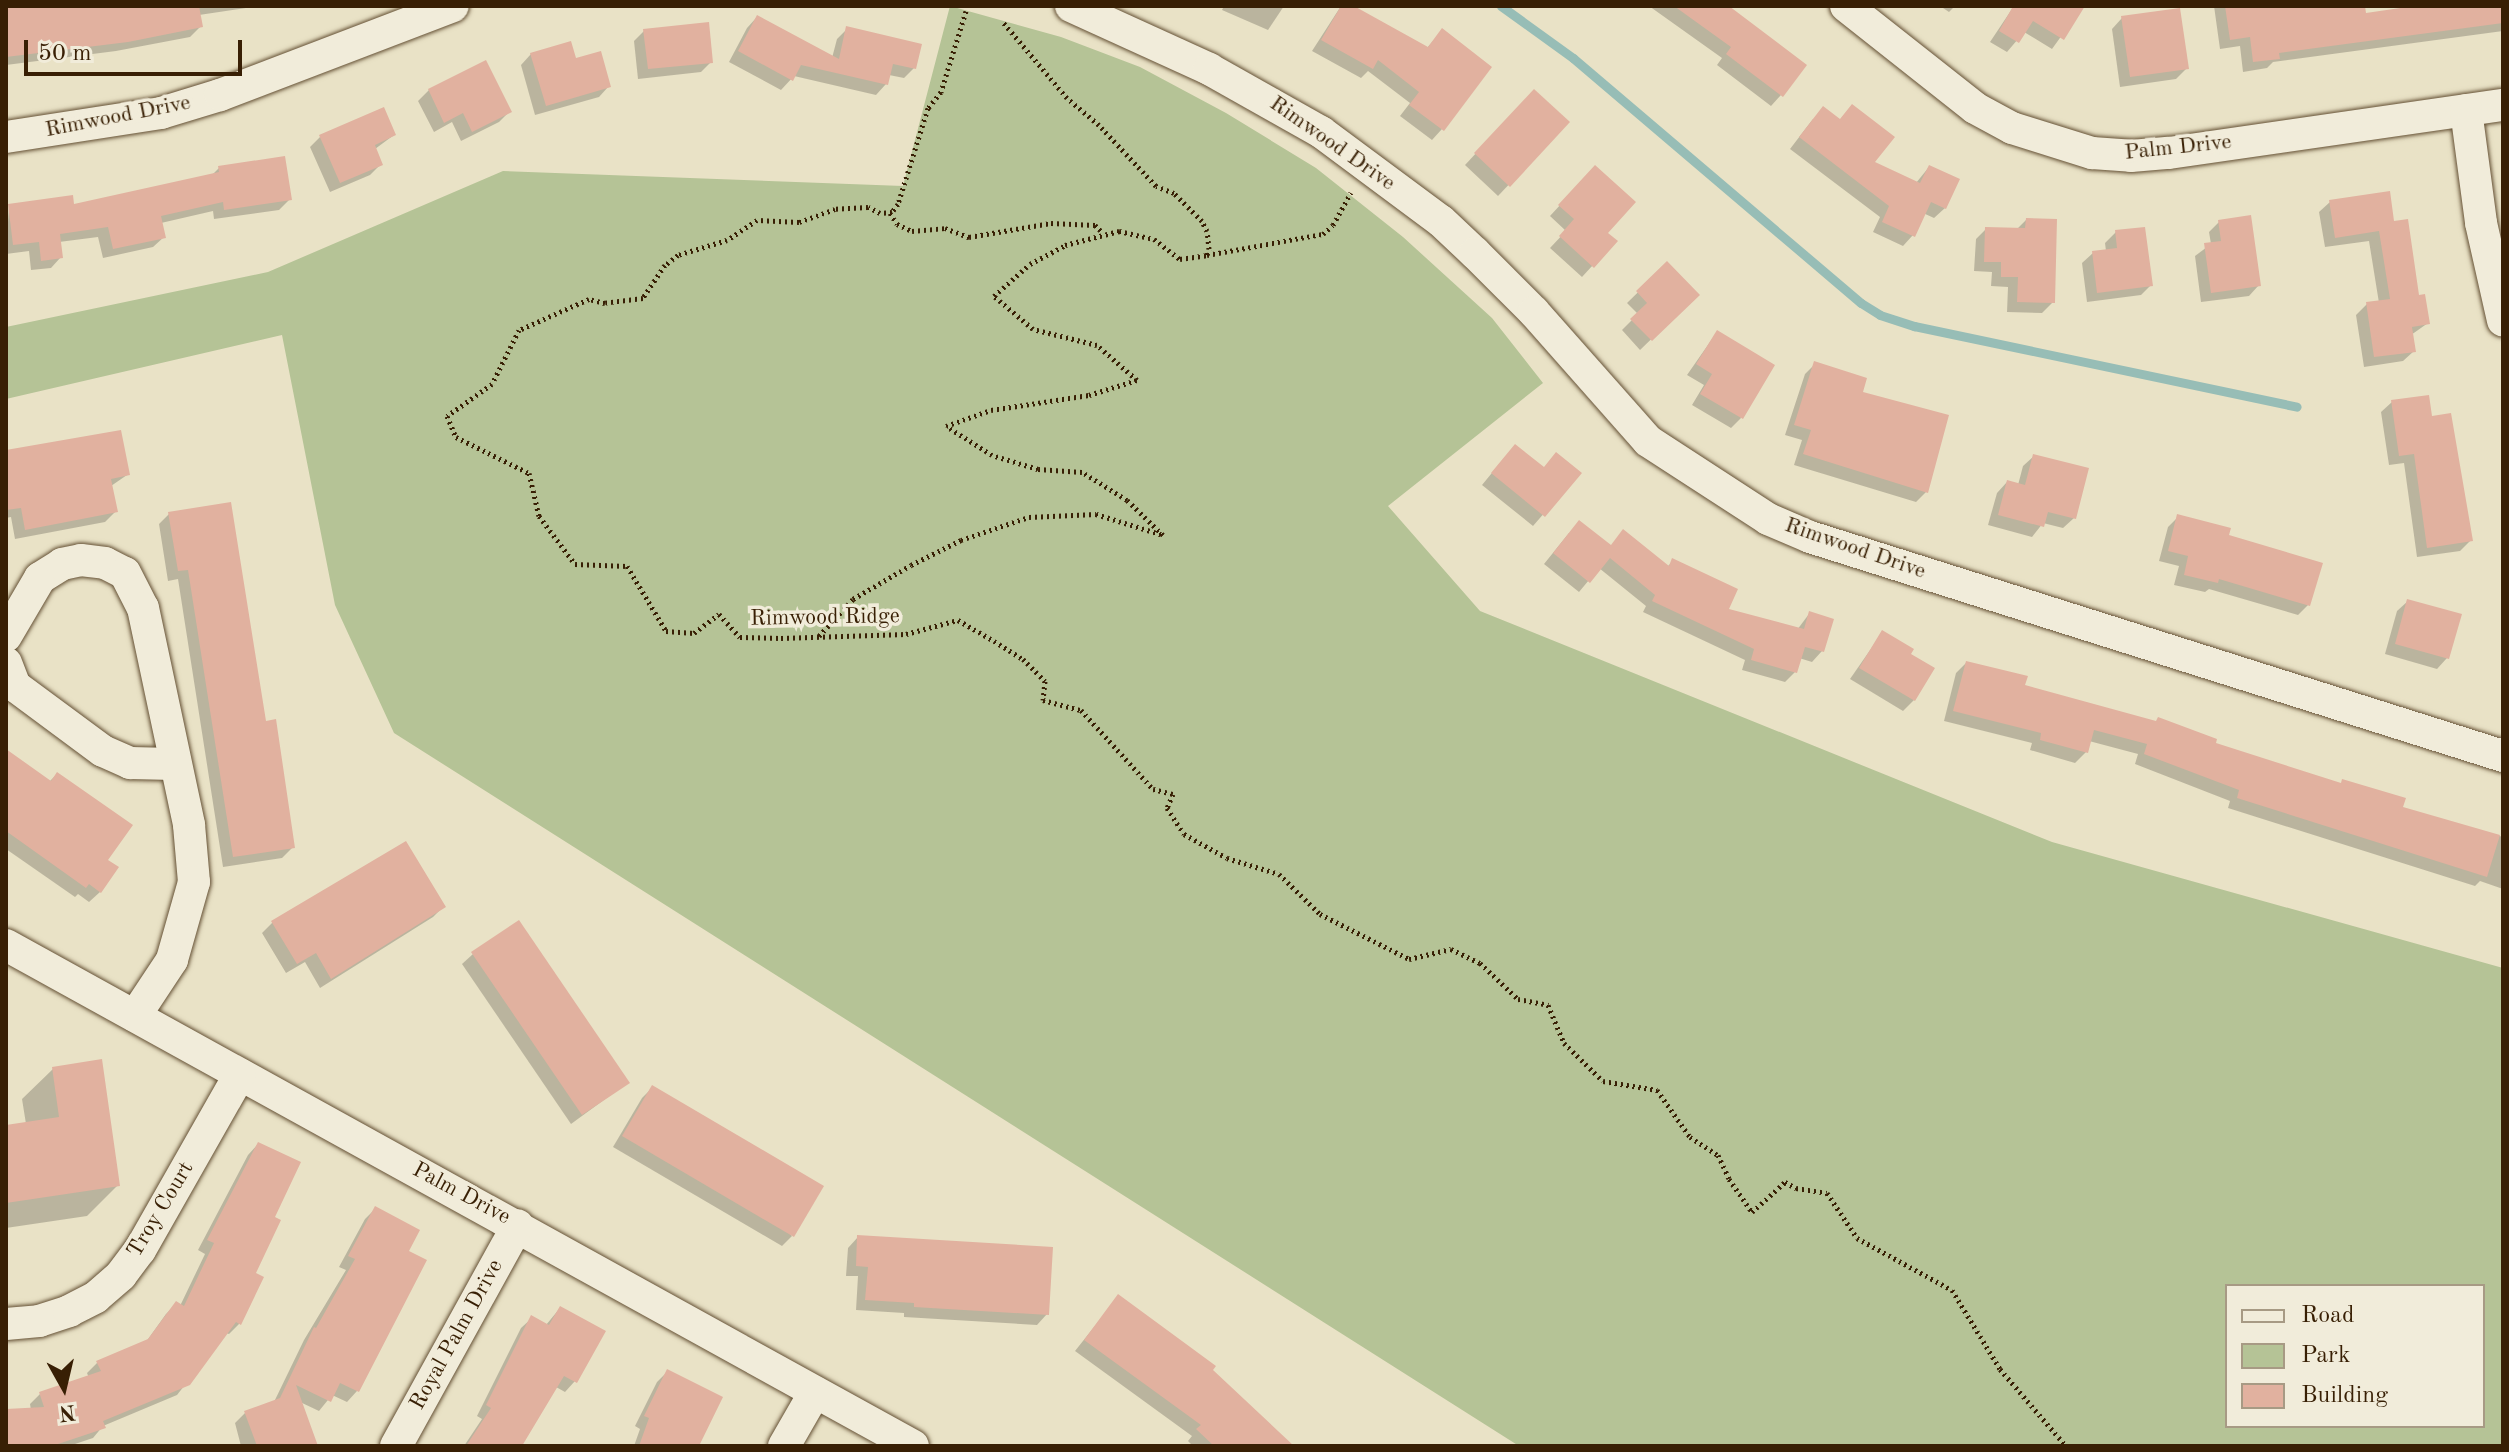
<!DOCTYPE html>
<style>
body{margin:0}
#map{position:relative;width:2509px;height:1452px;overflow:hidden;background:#e9e2c6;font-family:"Old Standard TT",serif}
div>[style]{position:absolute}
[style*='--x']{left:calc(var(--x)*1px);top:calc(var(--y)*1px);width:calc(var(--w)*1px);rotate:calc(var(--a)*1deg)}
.green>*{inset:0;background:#b5c396}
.shadow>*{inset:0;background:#0003}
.stream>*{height:9px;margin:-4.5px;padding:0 4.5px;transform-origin:4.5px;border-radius:4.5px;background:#97bdb6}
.building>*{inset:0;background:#e1b19f}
.path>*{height:5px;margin-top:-2.5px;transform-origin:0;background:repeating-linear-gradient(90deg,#381f04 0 2px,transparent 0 6px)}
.roads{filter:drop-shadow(0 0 2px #645034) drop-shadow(0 0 2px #645034)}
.minor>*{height:32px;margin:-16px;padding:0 16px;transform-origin:16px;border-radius:16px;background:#f1ecda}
span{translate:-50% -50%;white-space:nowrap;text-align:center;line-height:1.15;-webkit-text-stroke:7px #f1ecda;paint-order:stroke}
.street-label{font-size:22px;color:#381f04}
.frame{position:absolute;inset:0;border:8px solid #381f04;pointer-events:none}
.legend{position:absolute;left:2225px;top:1284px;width:260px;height:144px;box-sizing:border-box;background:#f1ecda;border:2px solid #a79a84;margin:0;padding:10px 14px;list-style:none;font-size:24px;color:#381f04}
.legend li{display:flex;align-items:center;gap:16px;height:40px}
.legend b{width:40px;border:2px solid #a79a84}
.north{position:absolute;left:24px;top:1348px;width:80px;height:80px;-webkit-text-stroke:6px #f1ecda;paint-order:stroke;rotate:172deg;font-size:22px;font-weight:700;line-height:32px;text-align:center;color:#381f04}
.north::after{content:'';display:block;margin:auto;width:28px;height:36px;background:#381f04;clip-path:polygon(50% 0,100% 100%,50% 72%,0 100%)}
.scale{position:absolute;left:24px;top:40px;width:218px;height:36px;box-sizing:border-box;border:4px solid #381f04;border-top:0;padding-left:10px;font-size:24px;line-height:28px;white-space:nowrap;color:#381f04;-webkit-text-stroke:6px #f1ecda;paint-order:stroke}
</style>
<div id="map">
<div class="green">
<i style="clip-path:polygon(evenodd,950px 6px,1061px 37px,1140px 67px,1226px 113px,1316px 168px,1403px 237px,1492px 318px,1543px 383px,1388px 506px,1480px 611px,2052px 842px,2503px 968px,2503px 1446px,1519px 1446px,394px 733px,335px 605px,282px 335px,6px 399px,6px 327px,268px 272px,503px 171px,903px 186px,950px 6px,2227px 1286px,2483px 1286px,2483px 1426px,2227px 1426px,2227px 1286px)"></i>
</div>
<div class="shadow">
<i style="clip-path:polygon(34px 6px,260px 6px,199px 15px,201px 26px,190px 37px,116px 51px,6px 65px,6px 10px)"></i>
<i style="clip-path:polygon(1224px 6px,1284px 6px,1268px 30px,1222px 10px)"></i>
<i style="clip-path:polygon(1341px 6px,1350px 6px,1426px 49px,1442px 31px,1442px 129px,1432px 140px,1400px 116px,1410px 103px,1368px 71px,1361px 78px,1312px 51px)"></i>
<i style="clip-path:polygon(1649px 6px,1726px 6px,1781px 95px,1771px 106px,1717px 65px,1722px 58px)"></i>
<i style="clip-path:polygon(1940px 6px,1955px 6px,1949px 12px)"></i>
<i style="clip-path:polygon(2014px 6px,2083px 6px,2052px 49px,2024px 32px,2007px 52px,1990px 42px)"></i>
<i style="clip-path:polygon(2214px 6px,2363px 6px,2364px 15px,2408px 9px,2408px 6px,2503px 6px,2503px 31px,2273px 62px,2267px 68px,2243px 72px,2240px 46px,2220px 49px)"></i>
<i style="clip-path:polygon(757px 17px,832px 58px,837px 39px,847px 29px,914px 68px,904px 78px,889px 75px,886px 84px,876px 95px,794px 76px,781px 90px,729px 62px,747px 28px)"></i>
<i style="clip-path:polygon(2122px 18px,2187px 68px,2176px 79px,2120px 87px,2112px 29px)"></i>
<i style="clip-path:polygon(644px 31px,711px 62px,701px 72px,638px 79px,634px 41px)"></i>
<i style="clip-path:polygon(531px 54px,609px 86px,599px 97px,535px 115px,521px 65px)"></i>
<i style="clip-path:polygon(429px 90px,509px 112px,499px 122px,461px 141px,452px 122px,434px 132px,418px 101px)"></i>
<i style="clip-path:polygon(1534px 91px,1568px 122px,1498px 196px,1465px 165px)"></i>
<i style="clip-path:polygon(1852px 106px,1872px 163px,1916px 183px,1929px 167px,1945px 208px,1934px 218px,1923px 213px,1913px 235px,1903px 246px,1873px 232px,1880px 217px,1790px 149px,1813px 119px,1839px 121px)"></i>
<i style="clip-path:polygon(394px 135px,375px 149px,381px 164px,370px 175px,330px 192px,310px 147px,320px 137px)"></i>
<i style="clip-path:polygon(219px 168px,289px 200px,279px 210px,214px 219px,213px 211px,161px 223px,164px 237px,153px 247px,103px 258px,98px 237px,59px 242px,61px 257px,51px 268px,31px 270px,29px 251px,6px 254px,9px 206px,72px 207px,211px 176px)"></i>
<i style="clip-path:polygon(1585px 178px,1606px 233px,1615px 241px,1582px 277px,1550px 248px,1566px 231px,1550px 216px)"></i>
<i style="clip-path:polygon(2330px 202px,2393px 223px,2428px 323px,2411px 335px,2414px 351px,2403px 361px,2364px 367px,2356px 315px,2367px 304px,2379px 303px,2369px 241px,2325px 247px,2319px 212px)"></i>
<i style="clip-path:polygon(2026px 220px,2053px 302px,2042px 313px,2007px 312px,2008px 287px,1991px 286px,1992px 272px,1974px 271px,1976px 239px,1986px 229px,2016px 230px)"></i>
<i style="clip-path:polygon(2219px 222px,2259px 285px,2249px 296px,2201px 302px,2195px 256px,2211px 244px,2209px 232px)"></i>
<i style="clip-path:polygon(2116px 232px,2151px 285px,2141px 295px,2087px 302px,2082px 263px,2093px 253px,2106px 251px,2105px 243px)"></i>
<i style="clip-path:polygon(1667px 264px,1697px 295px,1640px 350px,1622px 330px,1638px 314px,1627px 303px)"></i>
<i style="clip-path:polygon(1717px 332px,1741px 418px,1731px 428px,1692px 405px,1704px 385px,1687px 375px)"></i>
<i style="clip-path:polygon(1815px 364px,1860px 393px,1926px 492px,1916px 502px,1794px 465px,1802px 440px,1785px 435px,1805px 374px)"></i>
<i style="clip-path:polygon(2392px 402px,2430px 418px,2471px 540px,2460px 551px,2417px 557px,2404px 463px,2389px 465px,2381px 412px)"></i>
<i style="clip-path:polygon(6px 452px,127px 475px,111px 486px,116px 511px,105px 522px,15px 539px,11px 517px,6px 518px)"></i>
<i style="clip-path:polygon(2034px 456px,2074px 518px,2063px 528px,2043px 523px,2032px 537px,1988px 525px,1997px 493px,2007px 482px,2018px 485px,2023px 466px)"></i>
<i style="clip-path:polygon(1505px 457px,1543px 469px,1579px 473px,1533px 526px,1482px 485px)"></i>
<i style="clip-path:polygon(169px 514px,264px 723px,293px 847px,282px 858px,223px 867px,178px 579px,168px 581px,159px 524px)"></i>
<i style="clip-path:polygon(2178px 517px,2227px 537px,2308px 605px,2298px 615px,2209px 589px,2205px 592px,2174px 585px,2179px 566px,2159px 561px,2168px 527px)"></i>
<i style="clip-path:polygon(1569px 533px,1667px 567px,1673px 561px,1726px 610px,1797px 630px,1809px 614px,1822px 651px,1812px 662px,1799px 658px,1795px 672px,1785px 682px,1742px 670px,1745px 660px,1643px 612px,1646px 606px,1599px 568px,1579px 592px,1544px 564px)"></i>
<i style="clip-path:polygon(2408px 601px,2447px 658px,2437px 669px,2385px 654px,2397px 611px)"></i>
<i style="clip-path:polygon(1882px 633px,1908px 655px,1914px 700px,1903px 711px,1850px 679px)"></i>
<i style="clip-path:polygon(1966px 663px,2023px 687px,2213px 744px,2401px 808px,2503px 837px,2503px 889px,2480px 881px,2475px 886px,2228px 808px,2230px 801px,2135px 764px,2138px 754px,2089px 741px,2086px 752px,2075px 763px,2030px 750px,2032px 743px,1944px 721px,1956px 673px)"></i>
<i style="clip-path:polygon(6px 752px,49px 782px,57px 774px,105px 860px,100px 892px,89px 902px,78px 894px,75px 897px,6px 849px)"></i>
<i style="clip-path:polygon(406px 844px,443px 907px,433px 917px,320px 988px,305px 962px,286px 973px,262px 933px,272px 923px)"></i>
<i style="clip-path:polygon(473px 954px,627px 1083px,571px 1124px,462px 964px)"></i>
<i style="clip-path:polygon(53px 1069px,118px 1185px,87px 1216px,6px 1228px,6px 1127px,26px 1124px,22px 1099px)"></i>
<i style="clip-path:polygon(652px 1088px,792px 1236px,782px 1246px,613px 1147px,642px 1098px)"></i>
<i style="clip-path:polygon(258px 1144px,273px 1218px,239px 1324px,229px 1334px,226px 1333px,177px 1395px,103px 1426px,93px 1438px,69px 1446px,6px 1446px,6px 1411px,31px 1410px,30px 1404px,40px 1394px,89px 1378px,87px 1373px,97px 1363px,146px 1342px,166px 1314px,176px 1304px,180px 1306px,205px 1254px,198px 1250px,248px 1155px)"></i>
<i style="clip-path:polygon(375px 1209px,406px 1252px,357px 1391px,347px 1402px,332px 1395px,319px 1411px,300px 1402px,316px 1446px,241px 1446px,235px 1423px,245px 1413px,274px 1402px,304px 1340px,346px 1270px,339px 1267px,365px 1219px)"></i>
<i style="clip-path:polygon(858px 1237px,1047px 1314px,1037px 1325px,904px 1317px,904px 1313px,856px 1310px,858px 1276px,846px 1276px,848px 1248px)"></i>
<i style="clip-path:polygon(1118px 1297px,1210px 1371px,1291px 1446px,1193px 1446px,1188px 1441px,1192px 1436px,1075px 1351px)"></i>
<i style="clip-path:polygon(560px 1308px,575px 1381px,565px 1392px,556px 1387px,521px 1446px,464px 1446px,482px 1419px,477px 1416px,521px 1328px,532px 1318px,546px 1325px)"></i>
<i style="clip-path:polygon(668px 1371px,694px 1446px,634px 1446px,640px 1429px,635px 1426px,657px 1382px)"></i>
</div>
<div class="stream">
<i style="--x:1501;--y:6;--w:89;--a:35.8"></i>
<i style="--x:1573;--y:58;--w:378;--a:40.4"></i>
<i style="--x:1861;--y:303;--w:22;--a:32"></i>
<i style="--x:1880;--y:315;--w:36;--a:18"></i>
<i style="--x:1914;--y:326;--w:391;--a:11.9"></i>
</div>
<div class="building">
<i style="clip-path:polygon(18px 6px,199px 6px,203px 27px,128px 42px,6px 57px,6px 8px)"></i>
<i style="clip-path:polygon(1341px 6px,1354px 6px,1428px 47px,1442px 28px,1492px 67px,1444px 131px,1409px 105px,1419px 92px,1378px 60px,1373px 69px,1321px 40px)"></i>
<i style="clip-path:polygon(1674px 6px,1729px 6px,1807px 65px,1783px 97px,1726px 54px,1731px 47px)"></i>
<i style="clip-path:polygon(2008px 6px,2085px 6px,2064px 40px,2033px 21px,2019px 43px,1999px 31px,2012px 8px)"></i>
<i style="clip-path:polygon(2225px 6px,2365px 6px,2366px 13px,2414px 6px,2503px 6px,2503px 23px,2279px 53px,2280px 59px,2253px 62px,2250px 37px,2230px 40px)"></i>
<i style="clip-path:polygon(2180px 8px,2189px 69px,2130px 77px,2121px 16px)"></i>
<i style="clip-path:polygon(757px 15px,839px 59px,846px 26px,922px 44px,916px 69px,893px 64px,888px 85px,801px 65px,793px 81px,738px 51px)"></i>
<i style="clip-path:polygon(709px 22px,713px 63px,648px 69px,643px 29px)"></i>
<i style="clip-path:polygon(571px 41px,576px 58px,601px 51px,611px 87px,546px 106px,530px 53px)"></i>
<i style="clip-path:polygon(486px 60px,512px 112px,472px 132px,463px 113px,444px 123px,428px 89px)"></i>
<i style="clip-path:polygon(1534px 89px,1570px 122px,1510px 187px,1474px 153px)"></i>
<i style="clip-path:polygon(1852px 104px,1895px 137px,1875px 162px,1920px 183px,1929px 165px,1960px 179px,1946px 209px,1931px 202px,1915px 237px,1882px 222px,1889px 206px,1799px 137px,1823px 106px,1840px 119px)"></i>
<i style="clip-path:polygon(384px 107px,396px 135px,375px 145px,383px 165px,340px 183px,319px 135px)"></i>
<i style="clip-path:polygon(285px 156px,292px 200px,224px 210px,223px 202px,161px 216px,166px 238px,113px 249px,108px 227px,60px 234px,63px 258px,41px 261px,39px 242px,13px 245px,8px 204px,73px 195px,74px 204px,219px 172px,218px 166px)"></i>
<i style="clip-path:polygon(1595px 165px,1636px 202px,1608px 233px,1618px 241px,1594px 268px,1559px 236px,1574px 219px,1558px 205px)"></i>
<i style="clip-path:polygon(2390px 191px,2394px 221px,2408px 219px,2419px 295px,2425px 294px,2430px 324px,2412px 327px,2416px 352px,2374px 357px,2366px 302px,2390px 299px,2379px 231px,2335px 238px,2329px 200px)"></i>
<i style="clip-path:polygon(2251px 215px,2261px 286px,2211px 293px,2204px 243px,2221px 241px,2218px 220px)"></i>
<i style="clip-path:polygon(2026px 218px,2057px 219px,2055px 303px,2017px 302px,2018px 277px,2001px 277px,2001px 262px,1984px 262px,1985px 227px,2025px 228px)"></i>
<i style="clip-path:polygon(2145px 227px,2153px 286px,2097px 293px,2092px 251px,2117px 248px,2115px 230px)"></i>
<i style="clip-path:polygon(1667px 261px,1700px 295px,1652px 341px,1630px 319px,1647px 303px,1636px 291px)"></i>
<i style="clip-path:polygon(1717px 330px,1775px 365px,1743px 419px,1700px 394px,1712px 374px,1696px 364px)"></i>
<i style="clip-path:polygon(1814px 361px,1867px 378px,1863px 392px,1949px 415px,1928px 493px,1803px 454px,1811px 430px,1794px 425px)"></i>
<i style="clip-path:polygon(2429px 395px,2432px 416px,2451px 413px,2473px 541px,2427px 548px,2414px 454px,2399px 456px,2391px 400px)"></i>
<i style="clip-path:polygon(121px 430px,130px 475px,111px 479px,118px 512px,25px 530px,21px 508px,6px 510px,6px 450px)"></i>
<i style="clip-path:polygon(1515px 444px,1544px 467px,1556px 452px,1582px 473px,1545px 517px,1491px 473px)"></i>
<i style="clip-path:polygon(2033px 454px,2089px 468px,2076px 519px,2048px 512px,2044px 527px,1998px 515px,2007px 480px,2025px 485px)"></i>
<i style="clip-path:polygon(231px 502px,266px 721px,276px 719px,295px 848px,233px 857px,188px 570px,178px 571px,168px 512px)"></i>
<i style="clip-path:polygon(2177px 514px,2231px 528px,2229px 535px,2323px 563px,2310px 606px,2219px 579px,2218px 583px,2184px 575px,2188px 556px,2168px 551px)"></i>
<i style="clip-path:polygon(1579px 520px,1611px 545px,1623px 529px,1669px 566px,1672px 558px,1738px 589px,1729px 609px,1804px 629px,1809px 611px,1834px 619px,1824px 652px,1805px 647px,1797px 673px,1751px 660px,1754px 649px,1652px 601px,1655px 595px,1610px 558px,1590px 583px,1553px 553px)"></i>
<i style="clip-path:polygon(2407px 599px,2462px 614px,2449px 659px,2395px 644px)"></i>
<i style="clip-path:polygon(1882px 630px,1914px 649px,1911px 654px,1935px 668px,1915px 701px,1859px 668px)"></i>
<i style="clip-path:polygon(1966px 661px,2028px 676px,2025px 685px,2156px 721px,2158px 717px,2217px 739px,2216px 743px,2341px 783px,2342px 779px,2406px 798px,2403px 807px,2500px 835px,2487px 877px,2237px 798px,2239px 790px,2144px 754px,2147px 744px,2094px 730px,2088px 753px,2040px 740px,2041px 733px,1953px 711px)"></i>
<i style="clip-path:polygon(6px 749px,51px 781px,57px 772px,133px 825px,108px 860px,119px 867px,101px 893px,89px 884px,86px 888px,6px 831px)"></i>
<i style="clip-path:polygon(406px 841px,446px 907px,331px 979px,316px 953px,297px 964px,271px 921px)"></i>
<i style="clip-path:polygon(519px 920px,630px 1083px,582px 1115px,471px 952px)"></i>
<i style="clip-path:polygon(102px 1059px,120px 1186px,6px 1203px,6px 1125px,59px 1117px,52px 1067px)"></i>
<i style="clip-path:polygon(652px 1085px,824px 1186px,794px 1237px,622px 1136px)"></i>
<i style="clip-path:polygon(258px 1142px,301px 1162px,275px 1217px,281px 1220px,256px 1273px,264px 1277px,241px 1325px,236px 1322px,190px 1385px,103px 1421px,106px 1428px,52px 1446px,6px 1446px,6px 1409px,44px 1407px,39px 1392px,101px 1371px,96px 1361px,148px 1339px,176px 1301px,184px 1306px,214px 1243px,207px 1240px)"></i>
<i style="clip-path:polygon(375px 1206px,420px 1230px,409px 1251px,427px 1260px,359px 1392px,340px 1383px,331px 1402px,296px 1385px,318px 1446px,257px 1446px,244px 1411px,280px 1398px,314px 1327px,316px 1328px,355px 1259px,348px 1256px)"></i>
<i style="clip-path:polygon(857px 1235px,1053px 1247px,1049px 1315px,914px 1307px,914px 1303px,865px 1300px,868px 1267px,856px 1266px)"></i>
<i style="clip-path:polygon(1118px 1294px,1216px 1366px,1213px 1370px,1294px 1446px,1214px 1446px,1196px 1429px,1201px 1425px,1084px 1340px)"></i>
<i style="clip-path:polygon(560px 1306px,606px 1331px,577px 1383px,564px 1376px,522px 1446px,466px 1446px,491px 1408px,486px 1405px,531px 1315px,549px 1325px)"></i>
<i style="clip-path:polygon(667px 1369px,723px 1397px,699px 1446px,639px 1446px,649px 1418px,644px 1416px)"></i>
</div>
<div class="path">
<i style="--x:966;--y:11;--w:85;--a:107.2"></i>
<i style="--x:941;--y:92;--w:21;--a:129"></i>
<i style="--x:928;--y:108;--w:101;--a:107.4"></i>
<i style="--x:898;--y:204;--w:10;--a:127"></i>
<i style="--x:892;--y:212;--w:12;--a:175"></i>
<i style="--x:880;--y:213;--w:13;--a:-153"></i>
<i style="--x:868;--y:207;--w:33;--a:177"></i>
<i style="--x:835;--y:209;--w:38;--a:160"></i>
<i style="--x:799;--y:222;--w:42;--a:-177.3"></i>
<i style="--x:757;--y:220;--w:36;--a:146"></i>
<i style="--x:727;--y:240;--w:51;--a:163"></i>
<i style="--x:678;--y:255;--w:16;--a:142"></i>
<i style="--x:665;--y:265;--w:40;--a:124"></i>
<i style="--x:643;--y:298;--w:38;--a:173"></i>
<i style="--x:605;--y:303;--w:16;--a:-166"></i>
<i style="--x:589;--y:299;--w:77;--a:156.1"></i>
<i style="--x:519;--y:330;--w:60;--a:116.6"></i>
<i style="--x:492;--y:384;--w:55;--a:144.6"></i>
<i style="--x:447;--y:416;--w:23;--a:67"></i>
<i style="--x:456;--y:437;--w:81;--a:26.3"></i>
<i style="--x:529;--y:473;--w:44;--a:76.9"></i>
<i style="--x:539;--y:516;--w:60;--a:53.1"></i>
<i style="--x:575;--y:564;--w:52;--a:2.2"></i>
<i style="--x:627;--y:566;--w:76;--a:59"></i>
<i style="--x:666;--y:631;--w:28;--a:4"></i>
<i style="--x:694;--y:633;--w:31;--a:-37"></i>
<i style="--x:719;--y:614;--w:31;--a:48"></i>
<i style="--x:740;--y:637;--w:41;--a:1.4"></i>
<i style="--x:781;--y:638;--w:125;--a:-1.8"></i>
<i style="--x:906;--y:634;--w:54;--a:-15.1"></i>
<i style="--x:958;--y:620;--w:42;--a:30.3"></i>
<i style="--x:994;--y:641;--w:34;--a:32"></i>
<i style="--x:1023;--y:659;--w:31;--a:45"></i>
<i style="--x:1045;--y:681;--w:19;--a:96"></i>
<i style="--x:1043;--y:700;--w:39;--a:15"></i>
<i style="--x:1081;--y:710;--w:107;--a:47.7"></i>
<i style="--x:1153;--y:789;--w:21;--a:14"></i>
<i style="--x:1173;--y:794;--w:15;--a:113"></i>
<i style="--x:1167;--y:808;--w:31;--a:57"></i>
<i style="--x:1184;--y:834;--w:49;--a:29.2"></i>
<i style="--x:1227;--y:858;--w:54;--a:17.1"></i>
<i style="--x:1279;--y:874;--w:57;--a:44.3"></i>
<i style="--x:1320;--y:914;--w:100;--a:26.8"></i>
<i style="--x:1409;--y:959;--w:43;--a:-13.4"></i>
<i style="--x:1451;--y:949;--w:32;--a:26"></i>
<i style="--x:1480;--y:963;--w:52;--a:43.5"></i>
<i style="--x:1518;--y:999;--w:31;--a:11"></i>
<i style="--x:1548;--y:1005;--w:41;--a:67.2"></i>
<i style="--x:1564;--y:1043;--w:54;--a:44.3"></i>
<i style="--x:1603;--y:1081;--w:55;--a:9.5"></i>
<i style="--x:1657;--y:1090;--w:57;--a:54.9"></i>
<i style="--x:1690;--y:1137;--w:33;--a:33"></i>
<i style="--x:1718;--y:1155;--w:26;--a:65"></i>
<i style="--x:1729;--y:1179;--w:40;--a:55.1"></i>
<i style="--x:1752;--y:1212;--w:45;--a:-42.3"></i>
<i style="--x:1785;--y:1182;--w:13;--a:29"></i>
<i style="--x:1796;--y:1188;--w:31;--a:9"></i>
<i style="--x:1827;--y:1193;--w:54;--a:56.3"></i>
<i style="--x:1857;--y:1238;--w:108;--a:28.7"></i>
<i style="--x:1952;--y:1290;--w:92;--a:58.7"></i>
<i style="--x:2000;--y:1369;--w:101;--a:49.4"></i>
<i style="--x:890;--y:213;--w:13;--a:58"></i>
<i style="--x:897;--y:224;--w:17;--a:25"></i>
<i style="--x:912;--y:231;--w:33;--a:-5"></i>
<i style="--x:945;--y:228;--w:26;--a:21"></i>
<i style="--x:969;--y:237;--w:83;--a:-9.7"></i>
<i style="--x:1051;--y:223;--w:44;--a:2.6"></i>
<i style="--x:1095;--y:225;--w:11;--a:45"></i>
<i style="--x:1207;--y:255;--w:118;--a:-10.3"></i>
<i style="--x:1323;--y:234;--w:13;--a:-42"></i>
<i style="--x:1333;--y:225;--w:37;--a:-61"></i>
<i style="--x:819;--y:636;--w:50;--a:-47.4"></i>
<i style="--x:853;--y:599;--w:67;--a:-30.4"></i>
<i style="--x:911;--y:565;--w:56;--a:-26.6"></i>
<i style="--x:961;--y:540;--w:72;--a:-18.7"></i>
<i style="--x:1029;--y:517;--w:67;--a:-2.6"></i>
<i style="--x:1096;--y:514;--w:70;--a:17.4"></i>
<i style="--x:1163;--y:535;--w:50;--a:-135.8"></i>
<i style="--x:1127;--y:500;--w:53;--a:-148.1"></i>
<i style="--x:1082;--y:472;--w:44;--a:-176.1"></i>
<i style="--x:1038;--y:469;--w:48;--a:-163.1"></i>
<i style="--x:992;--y:455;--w:54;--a:-147.8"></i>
<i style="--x:946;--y:426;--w:48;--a:-19.6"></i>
<i style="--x:991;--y:410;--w:99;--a:-8.7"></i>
<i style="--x:1089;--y:395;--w:50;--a:-17.4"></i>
<i style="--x:1137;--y:380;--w:53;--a:-138.8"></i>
<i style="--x:1097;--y:345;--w:66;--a:-166"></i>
<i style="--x:1033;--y:329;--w:51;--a:-139.8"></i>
<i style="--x:994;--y:296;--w:48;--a:-41.6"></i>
<i style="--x:1030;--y:264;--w:40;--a:-28"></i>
<i style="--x:1065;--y:245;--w:56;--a:-14.5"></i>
<i style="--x:1119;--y:231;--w:36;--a:13"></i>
<i style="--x:1154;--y:239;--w:33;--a:38"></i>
<i style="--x:1180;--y:259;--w:27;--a:-8"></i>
<i style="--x:1207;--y:255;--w:6;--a:-72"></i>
<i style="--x:1209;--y:249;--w:18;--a:-96"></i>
<i style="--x:1207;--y:231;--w:11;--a:-117"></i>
<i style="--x:1202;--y:221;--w:40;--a:-135"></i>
<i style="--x:1174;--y:193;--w:19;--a:-159"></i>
<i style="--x:1156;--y:186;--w:83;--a:-133.1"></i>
<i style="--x:1099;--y:125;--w:42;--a:-139.8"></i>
<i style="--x:1067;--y:98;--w:99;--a:-130.1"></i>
</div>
<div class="roads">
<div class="minor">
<i style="--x:1071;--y:6;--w:152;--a:24.5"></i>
<i style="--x:1209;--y:69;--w:129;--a:29.4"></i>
<i style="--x:1321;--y:132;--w:149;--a:36.6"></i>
<i style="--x:1441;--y:221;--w:47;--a:43.3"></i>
<i style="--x:1475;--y:253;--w:83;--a:45"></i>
<i style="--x:1534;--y:312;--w:172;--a:48.5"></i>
<i style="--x:1648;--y:441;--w:143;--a:33"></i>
<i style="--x:1768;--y:519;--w:46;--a:23.2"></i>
<i style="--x:1810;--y:537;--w:727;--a:17.54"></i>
<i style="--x:1846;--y:6;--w:164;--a:38.3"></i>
<i style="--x:1975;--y:108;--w:42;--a:28.4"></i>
<i style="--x:2012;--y:128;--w:84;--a:17.4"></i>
<i style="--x:2092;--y:153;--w:39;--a:4"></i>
<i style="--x:2131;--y:156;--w:38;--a:-5"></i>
<i style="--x:2169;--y:153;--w:337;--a:-8.2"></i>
<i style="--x:2466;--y:110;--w:114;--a:82.4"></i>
<i style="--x:2481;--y:223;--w:100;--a:77.3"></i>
<i style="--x:6;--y:137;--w:157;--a:-8.8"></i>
<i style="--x:161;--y:113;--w:62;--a:-17"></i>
<i style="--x:220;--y:95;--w:249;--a:-20.9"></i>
<i style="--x:6;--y:636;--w:67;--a:-59.6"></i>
<i style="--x:40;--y:578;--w:26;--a:-32"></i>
<i style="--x:62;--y:564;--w:19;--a:-12"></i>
<i style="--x:81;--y:560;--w:24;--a:7"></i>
<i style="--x:105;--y:563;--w:22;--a:27"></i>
<i style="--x:125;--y:573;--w:39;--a:63"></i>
<i style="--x:143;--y:608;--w:222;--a:78"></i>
<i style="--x:189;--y:825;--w:57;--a:85"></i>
<i style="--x:194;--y:882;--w:81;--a:105.8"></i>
<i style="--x:172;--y:960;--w:67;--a:123.5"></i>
<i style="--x:6;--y:663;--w:25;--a:69"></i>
<i style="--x:15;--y:686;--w:109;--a:36.5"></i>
<i style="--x:103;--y:751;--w:30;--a:24"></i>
<i style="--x:130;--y:763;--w:44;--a:1.3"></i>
<i style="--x:6;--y:945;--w:1036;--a:28.91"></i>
<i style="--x:6;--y:1324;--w:33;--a:-5"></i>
<i style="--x:39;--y:1321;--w:32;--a:-18"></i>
<i style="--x:69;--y:1311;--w:30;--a:-27"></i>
<i style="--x:96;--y:1297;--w:33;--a:-41"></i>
<i style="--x:121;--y:1275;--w:31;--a:-53"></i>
<i style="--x:140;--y:1250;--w:202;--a:-60.4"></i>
<i style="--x:396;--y:1446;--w:252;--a:-61.1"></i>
<i style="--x:784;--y:1446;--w:62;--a:-60.1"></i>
</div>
</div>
<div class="street-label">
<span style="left:118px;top:117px;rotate:-11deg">Rimwood Drive</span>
<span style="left:1332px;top:144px;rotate:35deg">Rimwood Drive</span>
<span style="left:2178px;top:148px;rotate:-6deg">Palm Drive</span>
<span style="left:1855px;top:549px;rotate:19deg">Rimwood Drive</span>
<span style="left:825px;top:618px;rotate:-1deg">Rimwood Ridge</span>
<span style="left:461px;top:1194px;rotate:28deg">Palm Drive</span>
<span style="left:161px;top:1210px;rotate:-59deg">Troy Court</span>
<span style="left:457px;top:1335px;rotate:-61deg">Royal Palm Drive</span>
</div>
<div class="frame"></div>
<ul class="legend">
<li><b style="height:10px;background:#f1ecda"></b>Road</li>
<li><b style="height:22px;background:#b5c396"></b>Park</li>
<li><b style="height:22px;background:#e1b19f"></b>Building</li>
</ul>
<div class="north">N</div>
<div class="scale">50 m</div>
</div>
